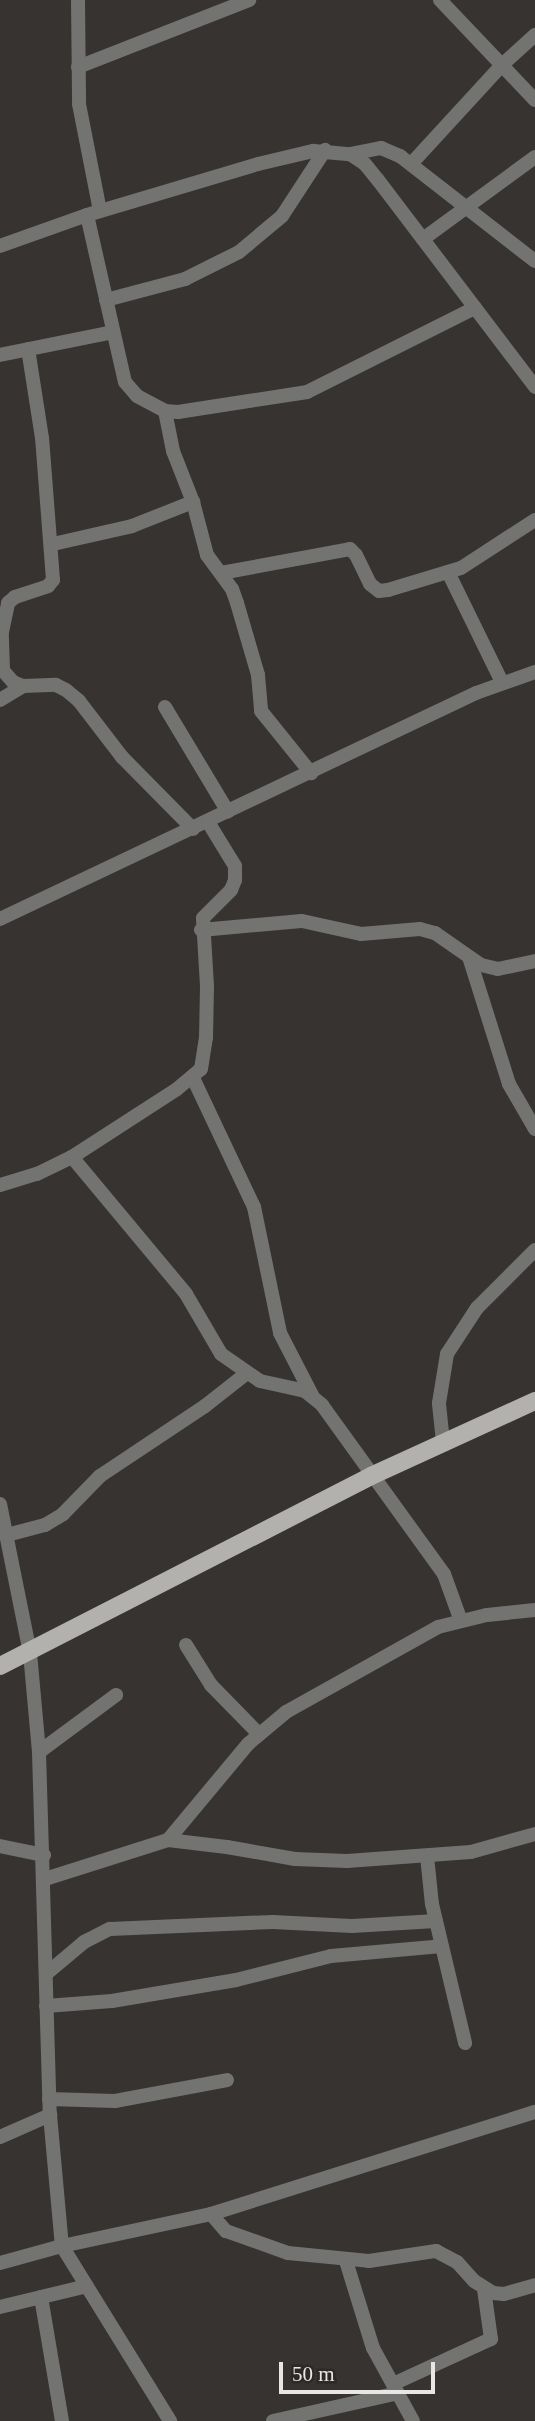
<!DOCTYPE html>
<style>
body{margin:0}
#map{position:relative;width:535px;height:2421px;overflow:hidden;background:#363330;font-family:Georgia,serif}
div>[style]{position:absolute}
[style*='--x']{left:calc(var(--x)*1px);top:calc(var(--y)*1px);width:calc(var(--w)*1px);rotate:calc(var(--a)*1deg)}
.minor>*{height:14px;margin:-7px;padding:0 7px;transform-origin:7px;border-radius:7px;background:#737371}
.tertiary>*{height:14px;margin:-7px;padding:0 7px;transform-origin:7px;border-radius:7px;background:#737371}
.primary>*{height:18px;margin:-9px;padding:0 9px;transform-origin:9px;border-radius:9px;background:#b3b1ad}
span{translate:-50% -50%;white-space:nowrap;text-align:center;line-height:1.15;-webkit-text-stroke:5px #2c2926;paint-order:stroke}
.scale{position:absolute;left:279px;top:2362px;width:156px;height:32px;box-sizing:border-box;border:4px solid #e9e7e5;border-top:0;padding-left:9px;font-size:21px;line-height:24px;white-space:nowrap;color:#e9e7e5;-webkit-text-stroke:5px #2c2926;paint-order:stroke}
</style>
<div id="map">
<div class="minor">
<i style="--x:78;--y:0;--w:104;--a:89.4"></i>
<i style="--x:79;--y:104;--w:109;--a:78.9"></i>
<i style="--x:440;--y:0;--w:138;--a:46.5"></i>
<i style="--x:78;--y:67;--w:184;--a:-21.4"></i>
<i style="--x:350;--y:154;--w:32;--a:-11"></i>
<i style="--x:381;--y:148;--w:21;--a:23"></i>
<i style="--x:400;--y:156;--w:171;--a:37.9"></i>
<i style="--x:411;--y:164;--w:134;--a:-47.4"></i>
<i style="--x:502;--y:65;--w:45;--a:-42.3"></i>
<i style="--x:87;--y:215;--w:171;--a:77.2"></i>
<i style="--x:125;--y:382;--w:18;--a:49"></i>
<i style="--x:137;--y:396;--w:32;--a:28"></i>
<i style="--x:165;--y:411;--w:13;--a:4"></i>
<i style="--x:178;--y:412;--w:131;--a:-8.8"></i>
<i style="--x:307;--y:392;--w:188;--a:-26.6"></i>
<i style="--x:423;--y:239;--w:139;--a:-36.2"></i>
<i style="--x:0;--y:246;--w:92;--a:-19.6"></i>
<i style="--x:87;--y:215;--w:178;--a:-16.6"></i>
<i style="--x:258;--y:164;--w:57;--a:-13.3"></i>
<i style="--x:313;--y:151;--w:37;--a:5"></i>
<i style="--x:350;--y:154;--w:18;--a:34"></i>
<i style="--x:365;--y:164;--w:21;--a:51"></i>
<i style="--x:378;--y:180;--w:260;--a:52.8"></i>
<i style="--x:106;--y:300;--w:82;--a:-14.9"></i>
<i style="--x:185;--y:279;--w:60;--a:-26.6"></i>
<i style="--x:239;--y:252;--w:56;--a:-39.9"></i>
<i style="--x:282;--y:216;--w:79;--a:-56.9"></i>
<i style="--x:0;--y:355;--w:115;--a:-11.5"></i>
<i style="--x:165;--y:411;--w:41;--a:78.7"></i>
<i style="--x:173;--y:451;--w:55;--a:68.6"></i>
<i style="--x:193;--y:502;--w:55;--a:75.2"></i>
<i style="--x:207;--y:555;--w:42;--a:53.7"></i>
<i style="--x:232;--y:589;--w:15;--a:70"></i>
<i style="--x:237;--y:603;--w:75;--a:73.7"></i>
<i style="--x:258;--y:675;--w:36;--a:85"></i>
<i style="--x:261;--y:711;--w:80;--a:51.1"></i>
<i style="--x:53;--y:544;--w:81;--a:-12.8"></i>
<i style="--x:132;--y:526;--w:66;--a:-21.5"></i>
<i style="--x:448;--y:572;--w:123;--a:63.9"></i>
<i style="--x:221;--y:573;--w:131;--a:-10.5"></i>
<i style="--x:350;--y:549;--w:8;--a:45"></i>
<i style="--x:356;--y:555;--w:32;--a:64"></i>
<i style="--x:370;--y:584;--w:11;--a:38"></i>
<i style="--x:379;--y:591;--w:9;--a:-6"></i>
<i style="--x:388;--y:590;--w:76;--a:-16.8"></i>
<i style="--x:461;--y:568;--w:88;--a:-33"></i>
<i style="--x:0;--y:667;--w:20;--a:49"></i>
<i style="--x:13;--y:682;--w:11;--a:22"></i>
<i style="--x:23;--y:686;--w:33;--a:-2"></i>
<i style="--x:56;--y:685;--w:11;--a:27"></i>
<i style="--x:66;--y:690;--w:17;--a:40"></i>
<i style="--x:79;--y:701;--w:71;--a:52.5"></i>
<i style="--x:122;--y:757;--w:101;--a:45.4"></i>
<i style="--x:3;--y:669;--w:37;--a:-92"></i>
<i style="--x:2;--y:632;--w:30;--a:-78"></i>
<i style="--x:8;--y:603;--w:9;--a:-41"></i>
<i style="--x:15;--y:597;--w:35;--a:-18"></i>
<i style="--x:48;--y:586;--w:8;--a:-50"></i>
<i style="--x:53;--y:580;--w:142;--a:-94.4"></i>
<i style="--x:42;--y:438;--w:90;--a:-98.9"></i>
<i style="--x:0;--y:700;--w:27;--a:-31"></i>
<i style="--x:165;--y:707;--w:122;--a:59"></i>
<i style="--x:0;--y:919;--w:527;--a:-25.4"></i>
<i style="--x:476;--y:693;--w:63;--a:-19.6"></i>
<i style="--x:201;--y:930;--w:101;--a:-5.1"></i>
<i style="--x:302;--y:921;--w:60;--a:12.4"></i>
<i style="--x:361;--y:934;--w:59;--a:-4.8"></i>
<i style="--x:420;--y:929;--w:16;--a:15"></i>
<i style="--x:435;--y:933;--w:56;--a:34.8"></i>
<i style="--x:481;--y:965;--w:17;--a:13"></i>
<i style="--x:498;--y:969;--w:38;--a:-12"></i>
<i style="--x:469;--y:957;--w:133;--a:72.5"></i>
<i style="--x:509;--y:1084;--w:52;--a:60"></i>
<i style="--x:193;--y:1078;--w:143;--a:64.7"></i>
<i style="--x:254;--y:1207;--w:129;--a:78.3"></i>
<i style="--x:280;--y:1333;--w:70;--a:62.7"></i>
<i style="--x:72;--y:1157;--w:178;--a:50.2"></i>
<i style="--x:186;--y:1294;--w:69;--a:59.7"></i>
<i style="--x:221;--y:1354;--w:47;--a:34.7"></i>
<i style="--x:260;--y:1381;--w:46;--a:12.5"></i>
<i style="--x:305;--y:1391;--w:22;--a:39"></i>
<i style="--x:322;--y:1405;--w:208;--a:54.2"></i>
<i style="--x:444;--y:1574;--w:50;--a:70.1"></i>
<i style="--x:0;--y:1185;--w:39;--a:-17"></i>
<i style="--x:37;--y:1174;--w:39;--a:-26"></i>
<i style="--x:72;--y:1157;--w:125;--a:-32.9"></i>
<i style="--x:177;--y:1089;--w:31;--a:-40"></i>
<i style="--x:201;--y:1069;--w:31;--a:-81"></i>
<i style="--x:206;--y:1038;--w:52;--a:-88.9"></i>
<i style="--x:207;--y:986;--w:68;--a:-93.4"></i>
<i style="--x:203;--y:918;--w:40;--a:-45"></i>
<i style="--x:231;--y:890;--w:11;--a:-68"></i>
<i style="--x:235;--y:880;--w:14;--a:-90"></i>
<i style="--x:235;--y:866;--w:52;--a:-121.5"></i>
<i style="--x:443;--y:1442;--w:39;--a:-96"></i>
<i style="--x:439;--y:1403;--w:50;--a:-80.7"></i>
<i style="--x:447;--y:1354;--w:55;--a:-56.9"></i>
<i style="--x:477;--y:1308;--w:82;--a:-45"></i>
<i style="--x:0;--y:1504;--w:152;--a:78.6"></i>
<i style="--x:30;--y:1653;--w:99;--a:84.8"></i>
<i style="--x:39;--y:1752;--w:363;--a:88.3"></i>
<i style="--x:50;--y:2115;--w:132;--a:84.8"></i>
<i style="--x:62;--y:2246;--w:206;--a:58.3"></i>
<i style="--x:7;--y:1535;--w:39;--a:-15"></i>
<i style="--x:45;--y:1525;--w:21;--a:-31"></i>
<i style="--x:63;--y:1514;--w:53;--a:-45.8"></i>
<i style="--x:100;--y:1476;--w:126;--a:-33.7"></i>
<i style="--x:205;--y:1406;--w:53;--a:-38.2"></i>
<i style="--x:186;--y:1645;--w:47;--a:58"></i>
<i style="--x:211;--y:1685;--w:69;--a:45.6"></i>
<i style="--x:39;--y:1752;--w:96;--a:-36.5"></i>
<i style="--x:168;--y:1840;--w:125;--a:-50.2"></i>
<i style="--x:248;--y:1744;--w:50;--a:-40.1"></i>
<i style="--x:286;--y:1712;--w:174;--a:-29.2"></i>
<i style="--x:438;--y:1627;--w:50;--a:-13.8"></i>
<i style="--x:487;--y:1615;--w:48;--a:-5.9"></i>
<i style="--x:0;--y:1846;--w:45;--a:11.6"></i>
<i style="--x:427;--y:1856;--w:48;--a:84.1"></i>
<i style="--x:432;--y:1904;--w:143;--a:76.6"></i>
<i style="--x:45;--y:1879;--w:129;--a:-17.6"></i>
<i style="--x:168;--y:1840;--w:59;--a:6.8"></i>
<i style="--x:227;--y:1847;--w:69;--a:10"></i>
<i style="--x:295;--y:1859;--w:52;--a:2.2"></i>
<i style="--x:347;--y:1861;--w:124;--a:-4.2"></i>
<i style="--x:471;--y:1852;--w:66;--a:-15.7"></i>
<i style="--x:46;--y:1974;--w:50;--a:-40.1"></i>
<i style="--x:84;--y:1942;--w:29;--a:-27"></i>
<i style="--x:110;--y:1929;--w:163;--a:-2.5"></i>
<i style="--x:273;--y:1922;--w:79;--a:2.9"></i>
<i style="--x:352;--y:1926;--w:84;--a:-3.4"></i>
<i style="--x:46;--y:2006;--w:66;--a:-4.3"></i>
<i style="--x:112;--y:2001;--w:126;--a:-9.6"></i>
<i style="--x:236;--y:1980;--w:98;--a:-14.2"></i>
<i style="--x:331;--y:1956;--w:111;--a:-5.1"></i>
<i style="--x:49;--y:2099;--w:66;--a:1.7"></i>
<i style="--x:115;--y:2101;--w:114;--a:-10.6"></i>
<i style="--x:0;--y:2137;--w:55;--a:-23.7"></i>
<i style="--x:211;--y:2214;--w:23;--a:49"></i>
<i style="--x:226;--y:2231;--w:66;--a:19.5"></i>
<i style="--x:288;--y:2253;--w:81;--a:5.6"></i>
<i style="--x:369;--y:2261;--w:68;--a:-8.5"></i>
<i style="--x:436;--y:2251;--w:24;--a:28"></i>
<i style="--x:457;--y:2262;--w:25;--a:48"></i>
<i style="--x:474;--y:2281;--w:22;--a:32"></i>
<i style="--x:493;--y:2293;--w:11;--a:5"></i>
<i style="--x:504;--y:2294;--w:32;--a:-16"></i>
<i style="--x:346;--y:2261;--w:91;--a:72.8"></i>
<i style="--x:373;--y:2348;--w:83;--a:61.3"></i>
<i style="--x:41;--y:2297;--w:126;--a:80.4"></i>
<i style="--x:0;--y:2307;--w:89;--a:-13.6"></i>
<i style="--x:393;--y:2384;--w:108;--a:-24.7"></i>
<i style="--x:491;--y:2339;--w:50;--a:-98"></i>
<i style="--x:273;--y:2421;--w:128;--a:-12.6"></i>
</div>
<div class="tertiary">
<i style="--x:0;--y:2263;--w:64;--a:-15.3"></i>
<i style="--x:62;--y:2246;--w:152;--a:-12.1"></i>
<i style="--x:211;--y:2214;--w:340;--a:-17.5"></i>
</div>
<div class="primary">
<i style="--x:0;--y:1666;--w:417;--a:-27.1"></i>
<i style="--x:371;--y:1476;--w:180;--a:-24.6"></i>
</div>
<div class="scale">50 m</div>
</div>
